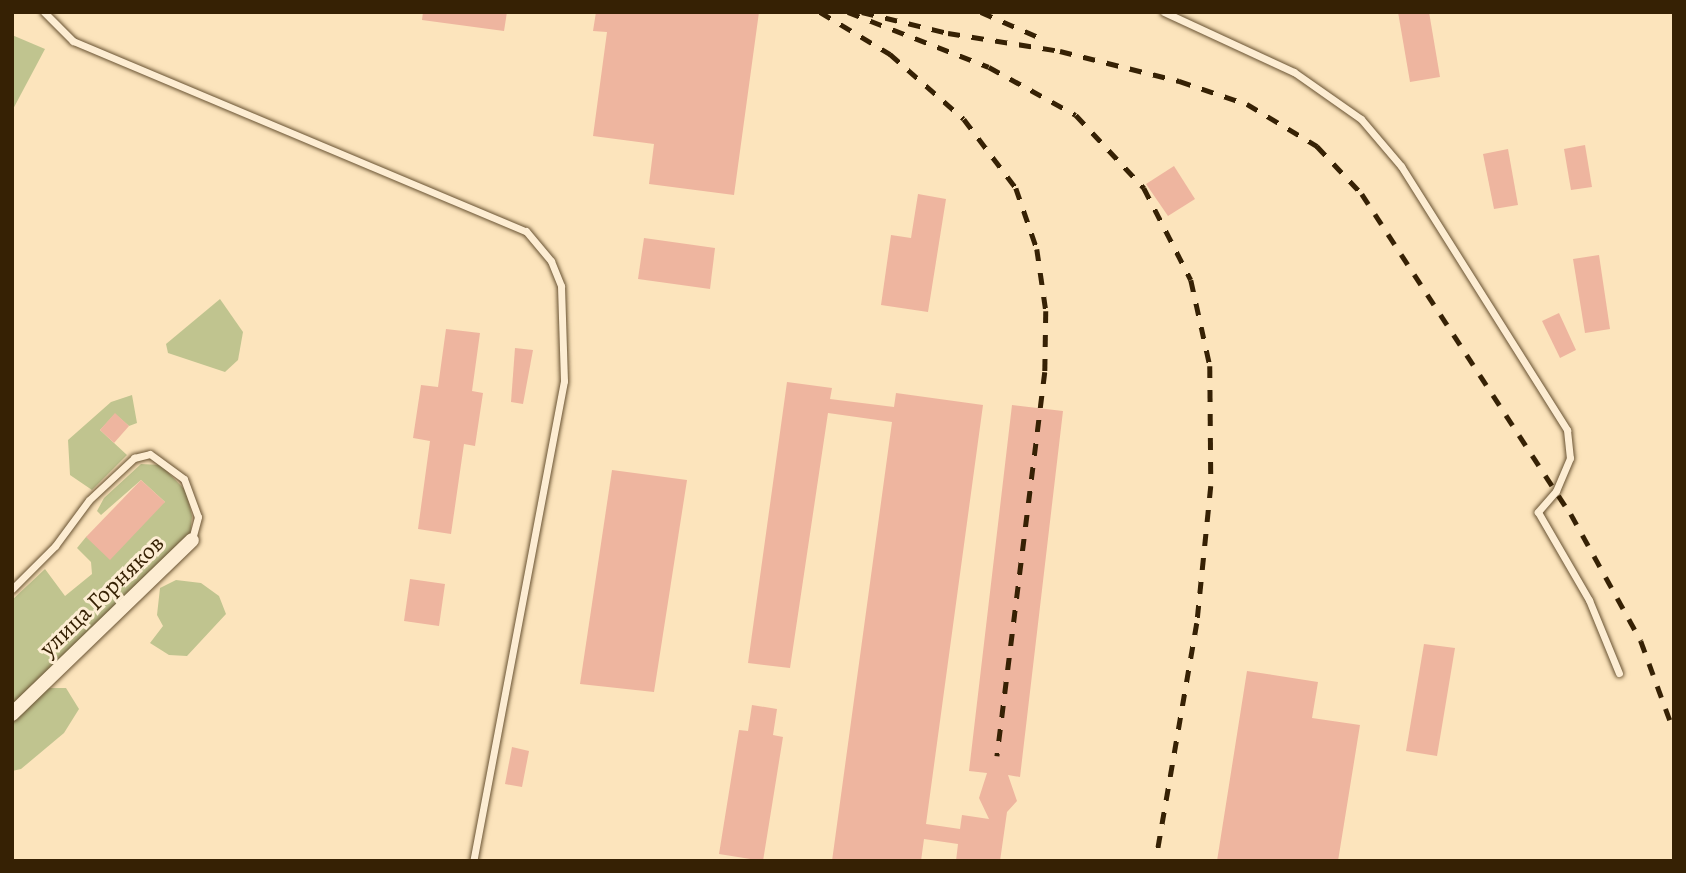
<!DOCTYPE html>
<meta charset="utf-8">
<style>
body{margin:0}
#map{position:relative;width:1686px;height:873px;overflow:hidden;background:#fce4bc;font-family:Alegreya,serif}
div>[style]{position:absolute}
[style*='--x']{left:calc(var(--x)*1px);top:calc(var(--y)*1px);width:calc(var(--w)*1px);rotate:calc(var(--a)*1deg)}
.green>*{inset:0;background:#c0c48f}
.building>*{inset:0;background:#eeb59f}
.roads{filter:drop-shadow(0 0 2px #685232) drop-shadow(0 0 2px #685232)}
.service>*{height:7px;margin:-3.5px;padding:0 3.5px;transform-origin:3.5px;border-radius:3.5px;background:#fdedd3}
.minor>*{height:14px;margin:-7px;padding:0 7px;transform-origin:7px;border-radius:7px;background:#fdedd3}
.rail>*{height:4.5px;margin-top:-2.25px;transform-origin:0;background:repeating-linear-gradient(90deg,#362104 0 12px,transparent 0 24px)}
span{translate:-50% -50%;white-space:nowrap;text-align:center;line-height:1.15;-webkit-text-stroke:6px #fdedd3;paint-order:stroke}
.street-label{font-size:24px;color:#362104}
.frame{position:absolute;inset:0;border:14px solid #362104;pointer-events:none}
</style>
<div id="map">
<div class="green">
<i style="clip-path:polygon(12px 35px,45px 49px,12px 111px)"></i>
<i style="clip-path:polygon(220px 299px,243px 332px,238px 360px,225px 372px,168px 353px,166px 344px)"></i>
<i style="clip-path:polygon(132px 395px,137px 423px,129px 426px,115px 414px,100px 430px,127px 455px,92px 490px,70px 475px,68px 440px,111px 402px)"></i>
<i style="clip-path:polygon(141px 464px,161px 465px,186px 491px,192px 516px,190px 538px,12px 707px,12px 600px,45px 569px,65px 596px,92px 574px,91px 562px,77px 548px,86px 537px,165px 502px,141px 480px,101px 515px,97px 511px,104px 498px)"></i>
<i style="clip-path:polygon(176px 580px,201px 583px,219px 596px,226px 614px,187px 656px,169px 655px,150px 643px,163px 626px,157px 615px,160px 588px)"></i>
<i style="clip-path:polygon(46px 688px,66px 688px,79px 709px,64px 733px,21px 769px,12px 771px,12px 722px)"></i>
</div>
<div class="building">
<i style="clip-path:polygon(423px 12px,507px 12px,504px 31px,422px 20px)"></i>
<i style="clip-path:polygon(596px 12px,759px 12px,734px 195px,649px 184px,654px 144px,593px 136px,607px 32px,593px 31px)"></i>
<i style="clip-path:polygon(1398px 12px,1429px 12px,1440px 77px,1410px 82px)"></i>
<i style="clip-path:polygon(1585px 145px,1592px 187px,1571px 190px,1564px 149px)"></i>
<i style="clip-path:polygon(1508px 149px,1518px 205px,1494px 209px,1483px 154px)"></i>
<i style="clip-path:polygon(1174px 166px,1195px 199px,1168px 216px,1146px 184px)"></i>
<i style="clip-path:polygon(918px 194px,946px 199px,928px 312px,881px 305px,891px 235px,911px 238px)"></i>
<i style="clip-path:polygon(644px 238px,715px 248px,710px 289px,638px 279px)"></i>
<i style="clip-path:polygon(1599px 255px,1610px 329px,1585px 333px,1573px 259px)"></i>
<i style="clip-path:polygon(1559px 313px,1576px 350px,1560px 358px,1542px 321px)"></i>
<i style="clip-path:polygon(446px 329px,480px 333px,472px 391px,483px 393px,475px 446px,464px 444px,451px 534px,418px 529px,430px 441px,413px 438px,421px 385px,438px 387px)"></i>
<i style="clip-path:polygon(515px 348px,533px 350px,523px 404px,511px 402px)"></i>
<i style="clip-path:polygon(787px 382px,832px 388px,830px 399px,894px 407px,896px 393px,983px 405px,926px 824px,960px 829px,962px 815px,989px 819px,979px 798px,987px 773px,969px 771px,1012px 405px,1063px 411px,1020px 777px,1008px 775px,1017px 801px,1007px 812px,1000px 861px,956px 861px,958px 844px,924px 839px,921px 861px,832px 861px,892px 422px,828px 413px,790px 668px,748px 663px)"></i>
<i style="clip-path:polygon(115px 413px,129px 426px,114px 443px,100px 430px)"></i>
<i style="clip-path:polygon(612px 470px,687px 480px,654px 692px,580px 684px)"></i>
<i style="clip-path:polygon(141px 480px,165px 502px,110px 560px,86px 537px)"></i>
<i style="clip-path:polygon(410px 579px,445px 584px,439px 626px,404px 621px)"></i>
<i style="clip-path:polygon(1424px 644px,1455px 648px,1437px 756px,1406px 751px)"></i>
<i style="clip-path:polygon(1247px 671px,1318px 682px,1312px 718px,1360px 725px,1338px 861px,1217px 861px)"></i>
<i style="clip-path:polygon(752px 705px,777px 709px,773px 735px,783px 737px,763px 861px,719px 854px,739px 730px,748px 731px)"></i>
<i style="clip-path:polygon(512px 747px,529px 751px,522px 787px,505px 784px)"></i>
</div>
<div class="roads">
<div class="service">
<i style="--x:44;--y:12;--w:41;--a:45"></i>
<i style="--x:73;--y:41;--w:491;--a:22.8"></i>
<i style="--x:526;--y:231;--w:39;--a:50"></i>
<i style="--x:551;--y:261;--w:27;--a:68"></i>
<i style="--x:561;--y:286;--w:95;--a:88.2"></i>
<i style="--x:564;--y:381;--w:489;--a:100.7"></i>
<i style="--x:1164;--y:12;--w:143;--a:24.8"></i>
<i style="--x:1294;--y:72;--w:82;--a:35"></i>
<i style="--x:1361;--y:119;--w:62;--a:49.6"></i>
<i style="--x:1401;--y:166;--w:312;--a:57.8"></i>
<i style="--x:1567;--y:430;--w:28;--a:84"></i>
<i style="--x:1570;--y:458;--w:36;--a:113"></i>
<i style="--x:1556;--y:491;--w:28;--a:131"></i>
<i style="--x:1538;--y:512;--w:102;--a:59.9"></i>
<i style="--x:1589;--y:600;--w:79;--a:67.7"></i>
<i style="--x:12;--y:589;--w:61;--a:-45"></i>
<i style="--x:55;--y:546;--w:57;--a:-53.5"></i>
<i style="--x:89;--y:500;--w:62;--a:-43"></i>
<i style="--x:134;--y:458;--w:16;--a:-14"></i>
<i style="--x:150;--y:454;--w:42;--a:36.3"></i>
<i style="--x:184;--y:479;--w:40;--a:69.8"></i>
<i style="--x:198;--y:517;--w:24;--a:105"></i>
</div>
<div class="minor">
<i style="--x:12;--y:714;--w:250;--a:-44"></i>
</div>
</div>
<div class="rail">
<i style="--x:820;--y:12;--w:82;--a:31"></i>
<i style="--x:890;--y:54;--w:98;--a:41.3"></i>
<i style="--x:964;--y:119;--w:86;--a:53"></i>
<i style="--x:1016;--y:188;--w:65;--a:71"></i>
<i style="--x:1037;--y:249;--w:63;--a:81.7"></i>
<i style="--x:1046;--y:311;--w:61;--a:90.9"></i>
<i style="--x:1045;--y:372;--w:387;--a:97.1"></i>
<i style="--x:848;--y:12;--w:151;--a:21.3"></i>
<i style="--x:989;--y:67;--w:99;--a:28.9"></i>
<i style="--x:1076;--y:115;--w:100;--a:47"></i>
<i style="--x:1144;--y:188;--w:103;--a:62.9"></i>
<i style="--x:1191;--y:280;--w:88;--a:77.5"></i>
<i style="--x:1210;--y:366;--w:120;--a:89.5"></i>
<i style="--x:1211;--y:486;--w:138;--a:95.8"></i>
<i style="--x:1197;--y:623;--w:242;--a:99.8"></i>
<i style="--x:862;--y:12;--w:89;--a:13.7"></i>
<i style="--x:948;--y:33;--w:113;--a:9.1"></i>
<i style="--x:1060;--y:51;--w:123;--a:14.1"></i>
<i style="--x:1179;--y:81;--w:72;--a:18.7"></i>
<i style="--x:1247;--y:104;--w:82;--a:31"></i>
<i style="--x:1317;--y:146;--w:66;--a:46.8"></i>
<i style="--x:1362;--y:194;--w:382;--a:56.9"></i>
<i style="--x:1571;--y:514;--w:145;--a:61.1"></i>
<i style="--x:1641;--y:641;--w:96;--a:69.9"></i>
<i style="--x:981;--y:12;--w:70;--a:23.6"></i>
</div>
<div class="street-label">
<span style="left:102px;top:596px;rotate:-44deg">улица Горняков</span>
</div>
<div class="frame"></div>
</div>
